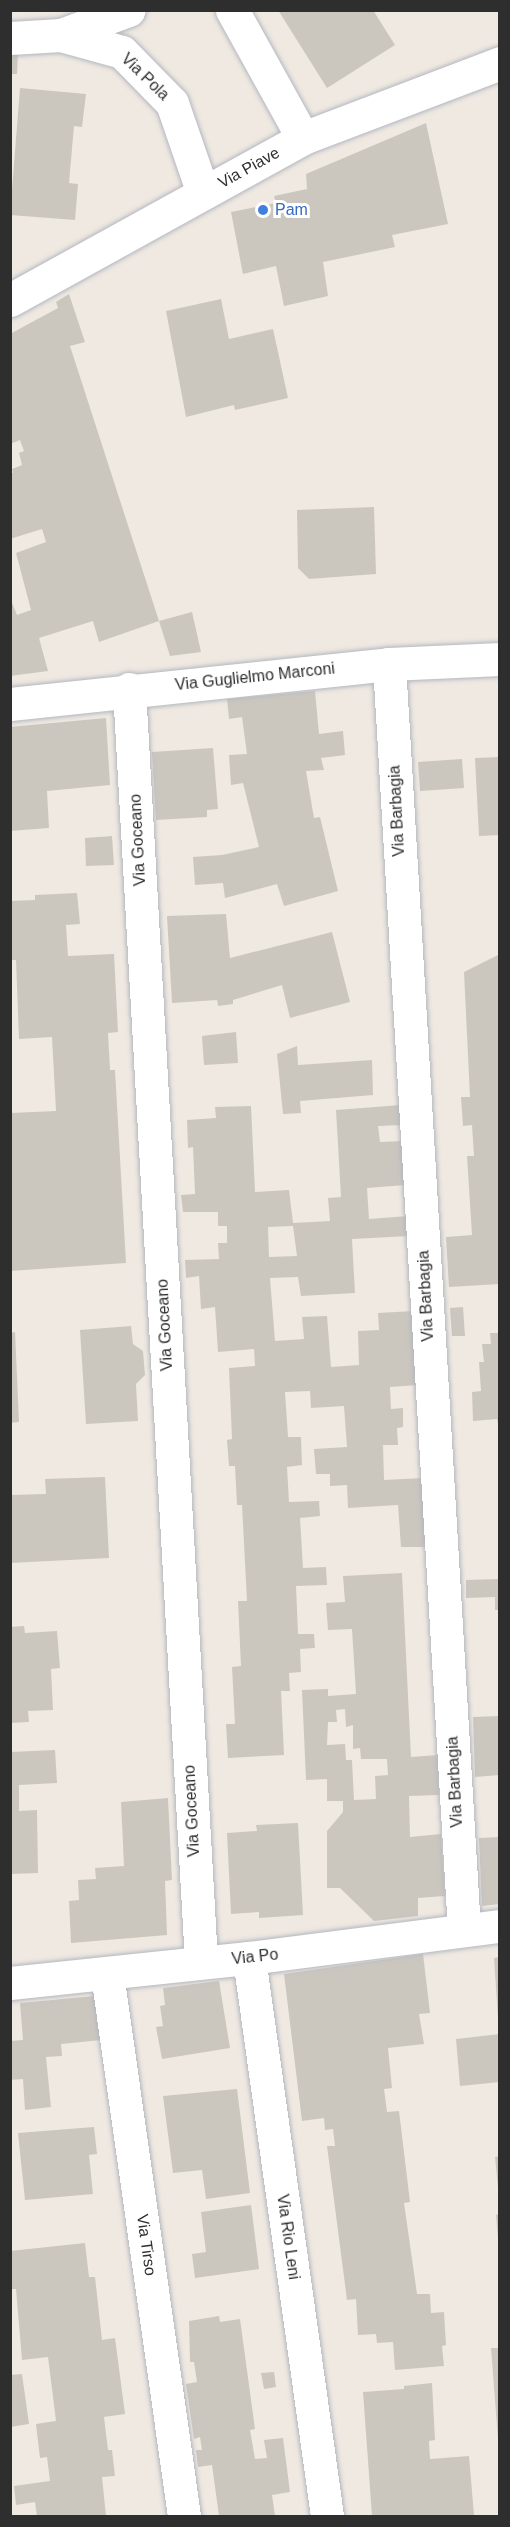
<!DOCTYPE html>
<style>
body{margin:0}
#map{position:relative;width:510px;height:2527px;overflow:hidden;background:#efe9e1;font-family:Helvetica,sans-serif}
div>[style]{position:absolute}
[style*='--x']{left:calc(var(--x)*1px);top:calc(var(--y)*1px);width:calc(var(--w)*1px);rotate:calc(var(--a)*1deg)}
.building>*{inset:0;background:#cbc7bf}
.roads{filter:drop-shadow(0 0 2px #b4b7c1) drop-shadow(0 0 2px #b4b7c1)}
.street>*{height:33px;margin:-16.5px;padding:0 16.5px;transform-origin:16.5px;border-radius:16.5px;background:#fff}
.dots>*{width:16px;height:16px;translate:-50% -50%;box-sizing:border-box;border:3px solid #fff;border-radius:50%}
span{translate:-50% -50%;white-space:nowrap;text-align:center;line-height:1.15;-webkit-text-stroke:6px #fff;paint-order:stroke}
.street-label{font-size:16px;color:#2e2e2e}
.shop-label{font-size:16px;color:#366cbe}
.left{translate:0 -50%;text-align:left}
.frame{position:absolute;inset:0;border:12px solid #2e2e2e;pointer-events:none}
</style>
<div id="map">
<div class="building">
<i style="clip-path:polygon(278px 10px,373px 10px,395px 45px,327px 88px)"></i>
<i style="clip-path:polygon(18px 50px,17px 74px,10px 74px,10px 51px)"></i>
<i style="clip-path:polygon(20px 88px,86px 94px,82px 127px,74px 126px,69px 183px,78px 184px,75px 220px,10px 215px)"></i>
<i style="clip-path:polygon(426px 123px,448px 224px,392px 235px,395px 247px,323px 262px,328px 296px,284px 306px,276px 266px,243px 274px,231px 212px,276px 203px,274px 196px,307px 189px,306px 174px)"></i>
<i style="clip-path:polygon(69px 294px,85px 342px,70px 346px,159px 621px,99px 642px,93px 621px,39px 638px,48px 671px,10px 676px,10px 598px,17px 615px,31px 610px,16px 553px,46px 542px,42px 529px,10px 539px,10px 473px,13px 473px,12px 469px,22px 465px,19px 453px,24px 451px,20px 440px,10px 444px,10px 334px,58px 308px,56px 302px)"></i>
<i style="clip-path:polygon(221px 299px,229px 339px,273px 329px,288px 398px,235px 410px,234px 405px,186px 417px,166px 311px)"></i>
<i style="clip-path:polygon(374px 507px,376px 574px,309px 579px,298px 568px,297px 510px)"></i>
<i style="clip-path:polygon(192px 612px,201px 652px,170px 656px,159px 621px)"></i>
<i style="clip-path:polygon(315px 691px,319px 734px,343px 731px,345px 755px,321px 758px,324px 770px,306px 771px,314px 818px,320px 817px,338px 891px,284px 906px,277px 884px,225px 898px,223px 883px,195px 885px,193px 857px,222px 855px,259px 847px,243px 783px,231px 785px,229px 755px,247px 754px,242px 717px,229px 719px,227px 699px)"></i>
<i style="clip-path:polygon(106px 718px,110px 785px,47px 791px,49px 828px,10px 831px,10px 727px)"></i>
<i style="clip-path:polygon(213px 748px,218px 809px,207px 810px,207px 817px,156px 820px,152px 752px)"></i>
<i style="clip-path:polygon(500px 757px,500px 835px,479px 836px,475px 758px)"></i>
<i style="clip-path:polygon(462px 759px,464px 788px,420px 791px,418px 762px)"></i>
<i style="clip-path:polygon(112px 836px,114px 865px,86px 866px,85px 838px)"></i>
<i style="clip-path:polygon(77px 893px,80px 924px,66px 925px,68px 956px,114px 954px,118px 1032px,108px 1033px,110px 1070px,115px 1070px,126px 1263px,10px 1271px,10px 1113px,56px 1111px,52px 1037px,19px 1039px,16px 960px,10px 960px,10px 901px,35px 900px,35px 895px)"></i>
<i style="clip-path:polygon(226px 914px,230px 958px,332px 932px,350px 1002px,290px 1018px,282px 985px,233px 1000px,233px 1004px,218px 1006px,217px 1000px,172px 1003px,167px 916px)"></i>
<i style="clip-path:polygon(500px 954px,500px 1284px,449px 1287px,446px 1237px,472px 1235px,467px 1156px,474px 1156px,472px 1125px,463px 1126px,461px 1097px,470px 1097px,464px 972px)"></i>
<i style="clip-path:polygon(236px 1032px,238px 1063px,204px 1065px,202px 1036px)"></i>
<i style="clip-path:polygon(297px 1046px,298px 1065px,372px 1060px,373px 1095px,300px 1101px,301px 1113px,283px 1114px,277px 1054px)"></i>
<i style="clip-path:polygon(evenodd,401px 1105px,402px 1125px,378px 1126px,380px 1142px,403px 1141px,406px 1185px,367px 1188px,369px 1219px,408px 1216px,409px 1236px,352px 1239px,355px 1293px,301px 1296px,298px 1277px,270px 1278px,275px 1341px,304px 1339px,302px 1317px,327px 1316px,331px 1367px,359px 1365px,358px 1331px,379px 1330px,378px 1313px,414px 1311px,418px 1385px,390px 1387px,391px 1409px,403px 1408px,403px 1427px,397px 1428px,398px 1445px,383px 1445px,384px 1480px,423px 1478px,428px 1547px,401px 1547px,398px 1505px,348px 1508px,347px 1485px,330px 1486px,330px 1474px,316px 1474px,314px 1449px,347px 1447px,344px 1406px,311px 1408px,310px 1391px,285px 1392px,288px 1437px,301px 1437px,302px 1465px,287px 1467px,289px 1502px,319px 1501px,320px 1516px,300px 1518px,303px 1568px,326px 1567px,327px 1585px,296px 1586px,298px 1634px,314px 1634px,315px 1648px,300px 1649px,301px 1672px,289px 1673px,290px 1691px,281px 1691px,284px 1755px,228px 1758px,226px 1724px,235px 1724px,232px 1667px,241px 1666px,238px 1601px,247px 1601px,242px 1505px,237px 1505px,235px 1466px,229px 1466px,227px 1440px,232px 1439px,229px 1368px,255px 1366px,254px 1349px,218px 1352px,215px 1307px,201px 1309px,199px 1276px,186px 1278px,185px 1260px,219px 1259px,218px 1243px,227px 1243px,227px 1226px,218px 1226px,218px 1212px,183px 1212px,181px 1195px,195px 1194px,193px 1147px,188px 1148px,187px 1120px,216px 1118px,215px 1107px,251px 1106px,255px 1192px,289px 1190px,293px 1223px,330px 1221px,328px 1198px,341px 1197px,336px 1110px,401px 1105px,293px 1226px,297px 1256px,269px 1257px,268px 1227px,293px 1226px)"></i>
<i style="clip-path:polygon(463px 1307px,465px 1336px,452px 1336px,450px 1308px)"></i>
<i style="clip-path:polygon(131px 1326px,133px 1344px,143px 1351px,145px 1375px,136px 1384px,138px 1421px,86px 1424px,80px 1330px)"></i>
<i style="clip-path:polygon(15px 1332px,19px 1422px,10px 1423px,10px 1333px)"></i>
<i style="clip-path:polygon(490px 1333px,500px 1333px,500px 1433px,497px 1419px,473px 1421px,472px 1392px,481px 1391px,479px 1362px,484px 1362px,482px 1344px,491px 1344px)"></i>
<i style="clip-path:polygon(105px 1477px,109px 1558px,10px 1563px,10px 1495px,46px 1494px,45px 1479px)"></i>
<i style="clip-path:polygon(evenodd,402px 1573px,411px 1757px,438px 1755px,439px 1795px,409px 1796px,410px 1837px,441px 1834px,445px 1896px,418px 1898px,418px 1916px,374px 1921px,340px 1888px,327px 1888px,327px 1831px,343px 1812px,343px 1801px,327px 1801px,327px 1779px,306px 1780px,302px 1690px,328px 1689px,328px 1696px,356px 1694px,352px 1629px,328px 1630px,326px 1603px,345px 1602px,343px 1576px,402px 1573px,345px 1709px,346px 1727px,353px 1725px,353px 1749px,360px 1748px,361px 1759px,387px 1759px,388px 1775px,375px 1776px,376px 1799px,354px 1800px,352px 1760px,346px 1760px,345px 1744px,327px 1745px,328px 1722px,337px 1722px,336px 1710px,345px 1709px)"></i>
<i style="clip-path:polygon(500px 1579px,500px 1610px,495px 1610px,495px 1597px,466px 1598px,466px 1580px)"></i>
<i style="clip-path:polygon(24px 1626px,25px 1633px,57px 1631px,60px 1668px,51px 1669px,53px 1710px,28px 1711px,29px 1722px,10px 1723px,10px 1627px)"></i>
<i style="clip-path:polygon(500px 1716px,500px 1775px,475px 1777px,473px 1717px)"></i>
<i style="clip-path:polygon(55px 1750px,57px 1783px,19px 1785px,19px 1811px,37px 1810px,38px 1873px,10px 1874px,10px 1752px)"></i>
<i style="clip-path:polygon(168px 1798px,172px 1880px,165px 1881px,167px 1935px,71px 1943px,69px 1901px,79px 1900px,78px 1880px,96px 1879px,95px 1868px,124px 1866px,121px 1802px)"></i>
<i style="clip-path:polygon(298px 1823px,303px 1915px,259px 1918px,259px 1912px,231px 1914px,227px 1833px,257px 1831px,256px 1825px)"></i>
<i style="clip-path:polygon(500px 1837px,500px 1904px,482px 1906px,479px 1838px)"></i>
<i style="clip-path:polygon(423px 1954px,430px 2013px,419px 2014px,424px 2044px,388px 2048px,392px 2088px,384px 2089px,387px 2112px,399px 2111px,410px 2202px,404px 2203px,417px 2294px,430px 2294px,431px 2313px,444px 2312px,446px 2345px,442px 2346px,444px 2366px,395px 2370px,393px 2342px,377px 2343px,376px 2334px,358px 2335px,356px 2299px,347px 2300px,327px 2146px,335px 2146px,333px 2129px,325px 2130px,324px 2118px,302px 2121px,284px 1974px)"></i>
<i style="clip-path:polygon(500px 1957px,500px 2018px,498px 2018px,494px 1958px)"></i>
<i style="clip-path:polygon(219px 1981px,230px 2048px,162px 2059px,156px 2027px,163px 2026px,160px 2006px,165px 2005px,163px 1988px)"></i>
<i style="clip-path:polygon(95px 1996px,101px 2040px,61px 2044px,62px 2056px,46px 2057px,51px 2107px,25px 2110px,23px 2079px,10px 2080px,10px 2041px,23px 2040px,20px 2003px)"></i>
<i style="clip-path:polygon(500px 2034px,500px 2082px,460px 2086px,456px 2039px)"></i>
<i style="clip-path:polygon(237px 2089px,250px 2193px,206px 2199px,202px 2170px,173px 2173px,163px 2096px)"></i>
<i style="clip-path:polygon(94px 2127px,97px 2154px,89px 2155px,93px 2194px,25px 2200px,18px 2133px)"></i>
<i style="clip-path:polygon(500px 2156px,500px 2187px,498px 2187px,495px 2157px)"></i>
<i style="clip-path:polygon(251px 2205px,259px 2269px,195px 2278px,192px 2254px,206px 2252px,201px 2212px)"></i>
<i style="clip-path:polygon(500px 2214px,500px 2238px,498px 2238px,496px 2215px)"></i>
<i style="clip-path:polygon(85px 2243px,89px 2277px,95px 2277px,102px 2340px,115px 2338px,125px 2414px,104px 2417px,108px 2450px,112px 2450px,115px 2476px,102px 2477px,106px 2516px,37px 2516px,35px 2502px,16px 2505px,14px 2486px,50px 2481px,47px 2457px,40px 2458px,36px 2424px,56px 2421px,48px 2357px,22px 2360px,16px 2289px,10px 2289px,10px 2251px)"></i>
<i style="clip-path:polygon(219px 2316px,220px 2322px,240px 2319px,255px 2429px,250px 2430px,255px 2459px,267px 2458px,264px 2440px,283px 2438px,290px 2492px,272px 2495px,275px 2516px,219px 2516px,212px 2465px,198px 2467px,196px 2450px,202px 2450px,200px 2437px,194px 2439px,186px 2384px,197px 2382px,194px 2362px,190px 2362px,189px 2321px)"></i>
<i style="clip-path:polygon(491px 2348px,500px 2348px,500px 2439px,498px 2439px)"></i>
<i style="clip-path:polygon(274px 2372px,276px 2387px,264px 2389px,261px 2373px)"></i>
<i style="clip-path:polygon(22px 2374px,29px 2424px,10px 2427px,10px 2375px)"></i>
<i style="clip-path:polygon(432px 2383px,435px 2440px,429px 2441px,430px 2459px,469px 2456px,474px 2515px,372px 2516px,363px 2392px,404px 2389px,404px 2386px)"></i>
</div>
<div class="roads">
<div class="street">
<i style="--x:232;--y:10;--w:146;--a:61"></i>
<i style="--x:61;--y:35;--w:63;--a:15.6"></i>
<i style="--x:122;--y:52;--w:71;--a:45.6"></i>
<i style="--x:172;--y:103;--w:95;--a:71"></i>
<i style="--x:10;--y:38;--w:51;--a:-3.4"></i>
<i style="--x:61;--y:35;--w:72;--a:-20.2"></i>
<i style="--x:10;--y:300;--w:335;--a:-28.9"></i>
<i style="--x:303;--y:138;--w:211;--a:-20.8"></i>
<i style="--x:389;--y:664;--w:1267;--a:86.61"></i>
<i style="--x:129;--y:689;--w:1275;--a:86.76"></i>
<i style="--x:10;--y:704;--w:381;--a:-6"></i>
<i style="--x:389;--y:664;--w:111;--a:-2.6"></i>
<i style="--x:249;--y:1958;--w:563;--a:82.04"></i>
<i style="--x:107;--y:1974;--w:547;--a:81.91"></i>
<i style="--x:10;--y:1983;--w:240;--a:-6"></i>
<i style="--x:249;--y:1958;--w:253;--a:-7.3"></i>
</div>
</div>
<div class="dots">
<i style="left:263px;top:210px;background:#3f7fe0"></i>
</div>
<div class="street-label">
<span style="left:145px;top:77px;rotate:44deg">Via Pola</span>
<span style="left:249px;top:168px;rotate:-29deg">Via Piave</span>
<span style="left:255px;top:677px;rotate:-6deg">Via Guglielmo Marconi</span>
<span style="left:397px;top:811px;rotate:-93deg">Via Barbagia</span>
<span style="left:138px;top:840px;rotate:-93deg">Via Goceano</span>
<span style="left:426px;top:1296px;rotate:-93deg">Via Barbagia</span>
<span style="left:165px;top:1325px;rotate:-93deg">Via Goceano</span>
<span style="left:455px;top:1782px;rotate:-93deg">Via Barbagia</span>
<span style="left:192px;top:1811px;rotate:-93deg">Via Goceano</span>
<span style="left:255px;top:1957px;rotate:-6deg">Via Po</span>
<span style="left:288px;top:2237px;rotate:82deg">Via Rio Leni</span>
<span style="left:146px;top:2245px;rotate:82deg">Via Tirso</span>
</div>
<div class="shop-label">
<span class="left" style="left:275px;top:210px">Pam</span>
</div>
<div class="frame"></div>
</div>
